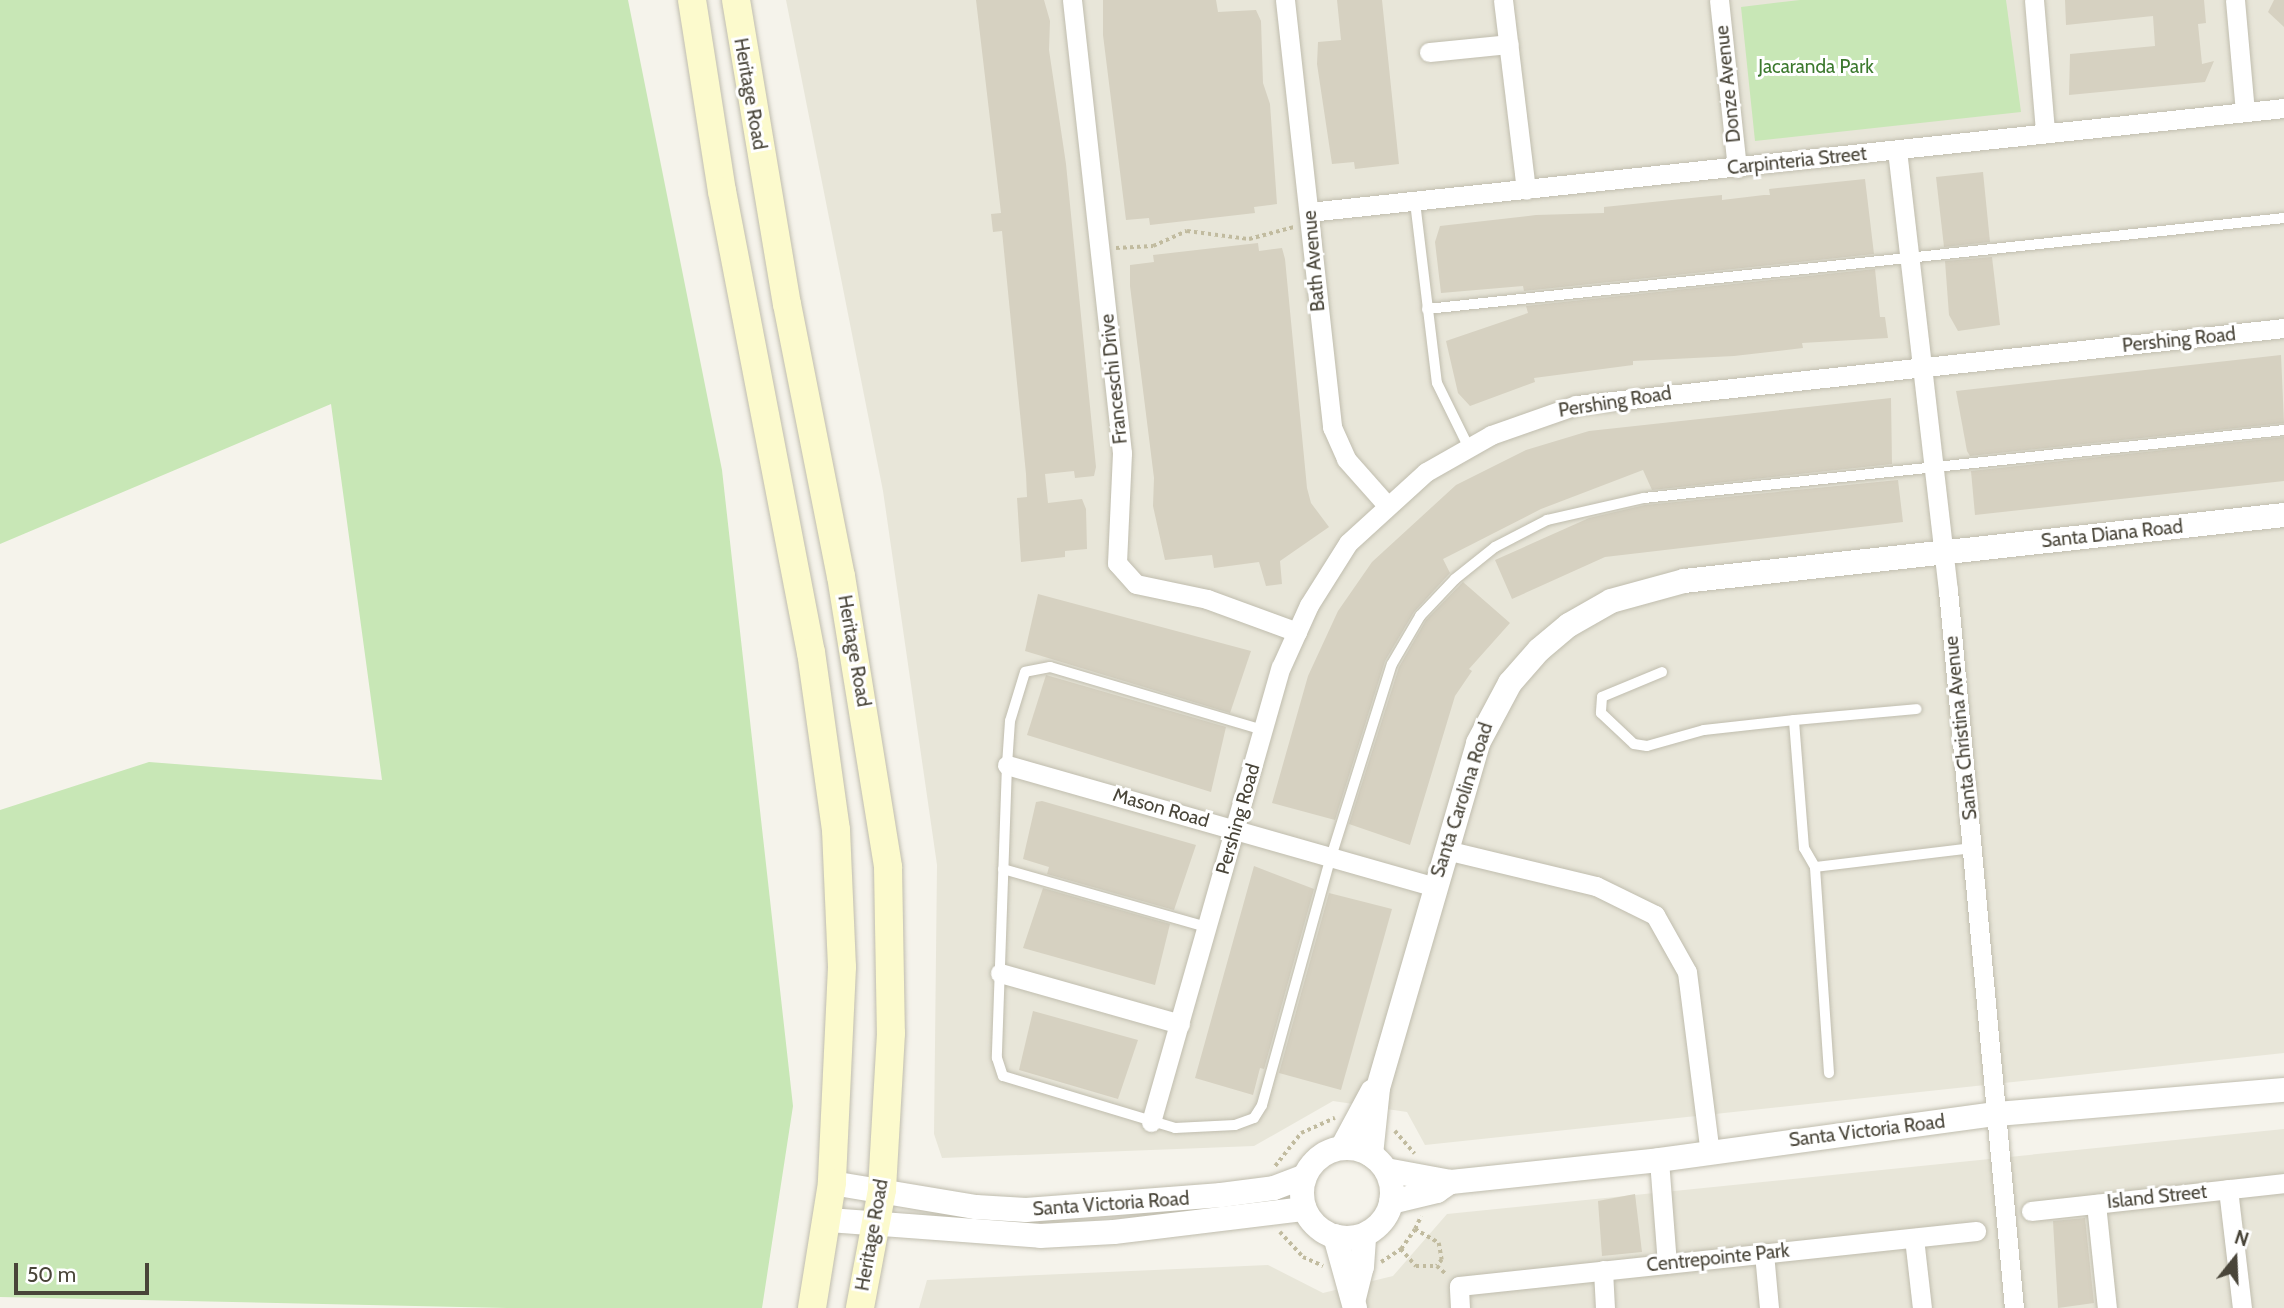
<!DOCTYPE html>
<style>
body{margin:0}
#map{position:relative;width:2284px;height:1308px;overflow:hidden;background:#f5f3eb;font-family:Cabin,sans-serif}
div>[style]{position:absolute}
[style*='--x']{left:calc(var(--x)*1px);top:calc(var(--y)*1px);width:calc(var(--w)*1px);rotate:calc(var(--a)*1deg)}
.residential>*{inset:0;background:#e8e6d9}
.green>*{inset:0;background:#c8e7b6}
.building>*{inset:0;background:#d6d1c1}
.path>*{height:3.5px;margin-top:-1.75px;transform-origin:0;background:repeating-linear-gradient(90deg,#c1bb9f 0 3.5px,transparent 0 7px)}
.roads{filter:drop-shadow(0 0 2px #c0bdae) drop-shadow(0 0 2px #c0bdae)}
.service>*{height:10px;margin:-5px;padding:0 5px;transform-origin:5px;border-radius:5px;background:#fff}
.minor>*{height:19px;margin:-9.5px;padding:0 9.5px;transform-origin:9.5px;border-radius:9.5px;background:#fff}
.tertiary>*{height:24px;margin:-12px;padding:0 12px;transform-origin:12px;border-radius:12px;background:#fff}
.tertiary>.ring{margin:-12px;padding:0;box-sizing:content-box;background:none;border:24px solid #fff;border-radius:50%}
.secondary>*{height:28px;margin:-14px;padding:0 14px;transform-origin:14px;border-radius:14px;background:#fcfacd}
span{translate:-50% -50%;white-space:nowrap;text-align:center;line-height:1.15;-webkit-text-stroke:6px #fff;paint-order:stroke}
.park-label{font-size:19px;color:#3c792e}
.street-label{font-size:19px;color:#494539}
.north{position:absolute;left:2200px;top:1224px;width:70px;height:70px;-webkit-text-stroke:5px #fff;paint-order:stroke;rotate:18deg;font-size:19px;font-weight:700;line-height:28px;text-align:center;color:#494539}
.north::after{content:'';display:block;margin:auto;width:24px;height:32px;background:#494539;clip-path:polygon(50% 0,100% 100%,50% 72%,0 100%)}
.scale{position:absolute;left:14px;top:1263px;width:135px;height:32px;box-sizing:border-box;border:4px solid #494539;border-top:0;padding-left:9px;font-size:21px;line-height:24px;white-space:nowrap;color:#494539;-webkit-text-stroke:5px #fff;paint-order:stroke}
</style>
<div id="map">
<div class="residential">
<i style="clip-path:polygon(786px 0,2284px 0,2284px 1053px,1425px 1145px,1407px 1112px,1333px 1101px,1254px 1146px,942px 1158px,934px 1134px,937px 865px,883px 491px)"></i>
<i style="clip-path:polygon(2284px 1129px,2284px 1308px,919px 1308px,927px 1280px,1268px 1265px,1323px 1293px,1393px 1276px,1447px 1214px)"></i>
</div>
<div class="green">
<i style="clip-path:polygon(0 0,628px 0,722px 470px,793px 1106px,762px 1308px,507px 1308px,0 1297px,0 810px,149px 762px,382px 780px,331px 404px,0 544px)"></i>
<i style="clip-path:polygon(1800px 0,2006px 0,2021px 112px,1755px 141px,1741px 7px)"></i>
</div>
<div class="building">
<i style="clip-path:polygon(976px 0,1044px 0,1050px 21px,1049px 50px,1066px 164px,1096px 467px,1094px 476px,1075px 478px,1074px 471px,1045px 474px,1048px 503px,1082px 499px,1086px 509px,1087px 549px,1065px 551px,1065px 557px,1021px 562px,1017px 498px,1027px 497px,1026px 474px,1002px 231px,993px 232px,991px 214px,1001px 213px)"></i>
<i style="clip-path:polygon(1103px 0,1216px 0,1218px 12px,1256px 10px,1261px 21px,1263px 83px,1270px 104px,1277px 204px,1254px 207px,1255px 213px,1194px 220px,1150px 225px,1149px 218px,1126px 220px,1103px 35px)"></i>
<i style="clip-path:polygon(1337px 0,1382px 0,1399px 164px,1355px 169px,1354px 162px,1332px 164px,1317px 64px,1318px 42px,1341px 40px)"></i>
<i style="clip-path:polygon(2065px 0,2204px 0,2206px 23px,2198px 24px,2202px 64px,2214px 61px,2205px 82px,2069px 95px,2070px 54px,2155px 46px,2153px 16px,2066px 25px)"></i>
<i style="clip-path:polygon(2274px 0,2284px 0,2284px 27px,2268px 12px)"></i>
<i style="clip-path:polygon(1983px 172px,1990px 242px,1944px 247px,1936px 177px)"></i>
<i style="clip-path:polygon(1865px 179px,1874px 254px,1524px 291px,1523px 286px,1441px 293px,1435px 242px,1440px 226px,1536px 215px,1604px 213px,1604px 207px,1701px 197px,1722px 195px,1722px 200px,1764px 195px,1770px 195px,1769px 189px)"></i>
<i style="clip-path:polygon(1258px 243px,1259px 251px,1282px 248px,1285px 259px,1307px 488px,1311px 503px,1329px 527px,1280px 561px,1282px 584px,1266px 586px,1259px 562px,1214px 568px,1212px 555px,1165px 560px,1153px 506px,1154px 478px,1130px 286px,1130px 265px,1154px 262px,1153px 255px)"></i>
<i style="clip-path:polygon(1992px 257px,2000px 325px,1958px 331px,1949px 315px,1945px 261px)"></i>
<i style="clip-path:polygon(1875px 269px,1880px 317px,1885px 317px,1888px 338px,1802px 343px,1803px 348px,1734px 356px,1633px 361px,1633px 365px,1534px 378px,1535px 382px,1470px 406px,1458px 393px,1446px 341px,1528px 313px,1526px 306px)"></i>
<i style="clip-path:polygon(2281px 355px,2284px 423px,1970px 456px,1967px 451px,1956px 391px)"></i>
<i style="clip-path:polygon(1891px 398px,1892px 464px,1652px 490px,1643px 470px,1541px 509px,1443px 559px,1450px 573px,1414px 612px,1385px 661px,1335px 820px,1272px 803px,1308px 676px,1338px 611px,1372px 562px,1456px 485px,1526px 450px,1589px 431px)"></i>
<i style="clip-path:polygon(2284px 437px,2284px 481px,1975px 515px,1971px 471px)"></i>
<i style="clip-path:polygon(1898px 480px,1903px 522px,1605px 557px,1512px 599px,1495px 560px,1589px 518px,1645px 505px)"></i>
<i style="clip-path:polygon(1463px 582px,1510px 623px,1469px 669px,1472px 671px,1455px 696px,1410px 845px,1349px 824px,1399px 667px,1426px 620px)"></i>
<i style="clip-path:polygon(1038px 594px,1251px 651px,1230px 713px,1025px 651px)"></i>
<i style="clip-path:polygon(1046px 675px,1226px 727px,1211px 792px,1027px 735px)"></i>
<i style="clip-path:polygon(1042px 801px,1196px 845px,1174px 910px,1047px 874px,1049px 867px,1023px 859px,1036px 802px)"></i>
<i style="clip-path:polygon(1254px 866px,1314px 889px,1264px 1069px,1260px 1068px,1253px 1095px,1195px 1078px)"></i>
<i style="clip-path:polygon(1043px 888px,1170px 924px,1155px 985px,1023px 948px)"></i>
<i style="clip-path:polygon(1329px 893px,1392px 909px,1341px 1090px,1279px 1073px)"></i>
<i style="clip-path:polygon(1033px 1011px,1138px 1040px,1118px 1099px,1019px 1070px)"></i>
<i style="clip-path:polygon(1635px 1194px,1642px 1252px,1602px 1256px,1598px 1201px)"></i>
<i style="clip-path:polygon(2085px 1218px,2094px 1303px,2058px 1308px,2053px 1221px)"></i>
</div>
<div class="path">
<i style="--x:1116;--y:248;--w:37;--a:-3"></i>
<i style="--x:1153;--y:246;--w:37;--a:-24"></i>
<i style="--x:1187;--y:231;--w:63;--a:7.4"></i>
<i style="--x:1249;--y:239;--w:47;--a:-14.9"></i>
<i style="--x:1395;--y:1131;--w:30;--a:49"></i>
<i style="--x:1275;--y:1166;--w:42;--a:-51.8"></i>
<i style="--x:1301;--y:1133;--w:37;--a:-24"></i>
<i style="--x:1415;--y:1229;--w:14;--a:-65"></i>
<i style="--x:1280;--y:1232;--w:34;--a:47"></i>
<i style="--x:1303;--y:1257;--w:22;--a:24"></i>
<i style="--x:1401;--y:1249;--w:23;--a:49"></i>
<i style="--x:1416;--y:1266;--w:21;--a:0"></i>
<i style="--x:1381;--y:1262;--w:24;--a:-33"></i>
<i style="--x:1401;--y:1249;--w:24;--a:-55"></i>
<i style="--x:1415;--y:1229;--w:28;--a:30"></i>
<i style="--x:1439;--y:1243;--w:17;--a:80"></i>
<i style="--x:1442;--y:1260;--w:8;--a:130"></i>
<i style="--x:1437;--y:1266;--w:13;--a:42"></i>
</div>
<div class="roads">
<div class="service">
<i style="--x:1415;--y:202;--w:182;--a:83.1"></i>
<i style="--x:1437;--y:383;--w:70;--a:63.8"></i>
<i style="--x:1427;--y:309;--w:862;--a:-6.06"></i>
<i style="--x:1662;--y:672;--w:65;--a:157.4"></i>
<i style="--x:1602;--y:697;--w:16;--a:94"></i>
<i style="--x:1601;--y:713;--w:45;--a:43.2"></i>
<i style="--x:1634;--y:744;--w:13;--a:9"></i>
<i style="--x:1647;--y:746;--w:59;--a:-15.7"></i>
<i style="--x:1704;--y:730;--w:91;--a:-6.3"></i>
<i style="--x:1263;--y:730;--w:222;--a:-163.5"></i>
<i style="--x:1050;--y:667;--w:25;--a:169"></i>
<i style="--x:1025;--y:672;--w:51;--a:107"></i>
<i style="--x:1010;--y:721;--w:44;--a:93.9"></i>
<i style="--x:1007;--y:765;--w:293;--a:92"></i>
<i style="--x:997;--y:1058;--w:19;--a:72"></i>
<i style="--x:1003;--y:1076;--w:180;--a:16.8"></i>
<i style="--x:1175;--y:1128;--w:60;--a:-2.9"></i>
<i style="--x:1235;--y:1125;--w:20;--a:-20"></i>
<i style="--x:1254;--y:1118;--w:15;--a:-58"></i>
<i style="--x:1262;--y:1105;--w:257;--a:-74.5"></i>
<i style="--x:1331;--y:857;--w:202;--a:-72.5"></i>
<i style="--x:1392;--y:664;--w:56;--a:-59.7"></i>
<i style="--x:1420;--y:616;--w:51;--a:-46.6"></i>
<i style="--x:1455;--y:579;--w:51;--a:-38.7"></i>
<i style="--x:1495;--y:547;--w:59;--a:-27.4"></i>
<i style="--x:1547;--y:520;--w:99;--a:-12.8"></i>
<i style="--x:1644;--y:498;--w:644;--a:-6.06"></i>
<i style="--x:1815;--y:867;--w:158;--a:-6.9"></i>
<i style="--x:1003;--y:869;--w:212;--a:15.9"></i>
<i style="--x:1829;--y:1073;--w:206;--a:-93.9"></i>
<i style="--x:1815;--y:867;--w:22;--a:-120"></i>
<i style="--x:1804;--y:848;--w:128;--a:-94.5"></i>
<i style="--x:1794;--y:720;--w:123;--a:-5.1"></i>
</div>
<div class="minor">
<i style="--x:1072;--y:0;--w:456;--a:83.7"></i>
<i style="--x:1122;--y:453;--w:110;--a:92.6"></i>
<i style="--x:1117;--y:563;--w:28;--a:48"></i>
<i style="--x:1136;--y:584;--w:73;--a:11.9"></i>
<i style="--x:1207;--y:599;--w:96;--a:20.1"></i>
<i style="--x:1285;--y:0;--w:430;--a:83.7"></i>
<i style="--x:1332;--y:427;--w:35;--a:66"></i>
<i style="--x:1346;--y:459;--w:60;--a:48.4"></i>
<i style="--x:1503;--y:0;--w:191;--a:83.1"></i>
<i style="--x:1719;--y:0;--w:169;--a:83.9"></i>
<i style="--x:2034;--y:0;--w:132;--a:85.2"></i>
<i style="--x:2235;--y:0;--w:112;--a:84.9"></i>
<i style="--x:1429;--y:52;--w:80;--a:-5.7"></i>
<i style="--x:1897;--y:150;--w:443;--a:83.4"></i>
<i style="--x:1948;--y:590;--w:721;--a:84.75"></i>
<i style="--x:1309;--y:212;--w:981;--a:-6.09"></i>
<i style="--x:1007;--y:765;--w:445;--a:15.9"></i>
<i style="--x:1446;--y:850;--w:154;--a:13.5"></i>
<i style="--x:1596;--y:886;--w:66;--a:26.2"></i>
<i style="--x:1655;--y:915;--w:65;--a:60.7"></i>
<i style="--x:1687;--y:972;--w:182;--a:82.8"></i>
<i style="--x:1000;--y:973;--w:187;--a:15.8"></i>
<i style="--x:1151;--y:1122;--w:473;--a:-74.1"></i>
<i style="--x:1281;--y:667;--w:68;--a:-65.7"></i>
<i style="--x:1309;--y:605;--w:73;--a:-57.8"></i>
<i style="--x:1348;--y:543;--w:105;--a:-42.3"></i>
<i style="--x:1426;--y:472;--w:75;--a:-29.6"></i>
<i style="--x:1491;--y:435;--w:90;--a:-19.4"></i>
<i style="--x:1576;--y:405;--w:712;--a:-6.21"></i>
<i style="--x:1659;--y:1160;--w:104;--a:85.6"></i>
<i style="--x:2228;--y:1189;--w:120;--a:83.3"></i>
<i style="--x:2096;--y:1204;--w:105;--a:84"></i>
<i style="--x:2031;--y:1211;--w:255;--a:-6.3"></i>
<i style="--x:1914;--y:1238;--w:70;--a:83.5"></i>
<i style="--x:1764;--y:1253;--w:55;--a:84.8"></i>
<i style="--x:1603;--y:1270;--w:38;--a:87"></i>
<i style="--x:1460;--y:1308;--w:22;--a:-93"></i>
<i style="--x:1459;--y:1286;--w:520;--a:-6.07"></i>
</div>
<div class="tertiary">
<i style="--x:1342;--y:1148;--w:64;--a:-61.8"></i>
<i class="ring" style="left:1302px;top:1148px;width:66px;height:66px"></i>
<i style="--x:1371;--y:1155;--w:67;--a:-84"></i>
<i style="--x:1378;--y:1088;--w:359;--a:-73.8"></i>
<i style="--x:1478;--y:743;--w:68;--a:-61.9"></i>
<i style="--x:1510;--y:683;--w:44;--a:-48.7"></i>
<i style="--x:1539;--y:650;--w:39;--a:-40"></i>
<i style="--x:1569;--y:625;--w:48;--a:-29.7"></i>
<i style="--x:1611;--y:601;--w:76;--a:-15.3"></i>
<i style="--x:1684;--y:581;--w:604;--a:-6.28"></i>
<i style="--x:1386;--y:1170;--w:66;--a:10.5"></i>
<i style="--x:1451;--y:1182;--w:209;--a:-6"></i>
<i style="--x:1659;--y:1160;--w:341;--a:-7.8"></i>
<i style="--x:1997;--y:1114;--w:288;--a:-4.8"></i>
<i style="--x:832;--y:1183;--w:146;--a:9.5"></i>
<i style="--x:976;--y:1207;--w:50;--a:3.4"></i>
<i style="--x:1026;--y:1210;--w:196;--a:-4.4"></i>
<i style="--x:1221;--y:1195;--w:53;--a:-7.5"></i>
<i style="--x:1274;--y:1188;--w:33;--a:-21"></i>
<i style="--x:1391;--y:1202;--w:47;--a:-13.4"></i>
<i style="--x:1437;--y:1191;--w:16;--a:-35"></i>
<i style="--x:829;--y:1220;--w:212;--a:4.3"></i>
<i style="--x:1040;--y:1236;--w:74;--a:-3.1"></i>
<i style="--x:1114;--y:1232;--w:192;--a:-6.9"></i>
<i style="--x:1335;--y:1236;--w:75;--a:74.5"></i>
<i style="--x:1354;--y:1298;--w:32;--a:-76"></i>
<i style="--x:1362;--y:1267;--w:32;--a:-86"></i>
</div>
<div class="secondary">
<i style="--x:692;--y:0;--w:193;--a:81.1"></i>
<i style="--x:722;--y:191;--w:470;--a:79.1"></i>
<i style="--x:811;--y:652;--w:180;--a:82"></i>
<i style="--x:836;--y:830;--w:137;--a:87.5"></i>
<i style="--x:842;--y:967;--w:216;--a:92.7"></i>
<i style="--x:832;--y:1183;--w:127;--a:99.1"></i>
<i style="--x:736;--y:0;--w:308;--a:80.5"></i>
<i style="--x:787;--y:304;--w:277;--a:78.8"></i>
<i style="--x:841;--y:576;--w:295;--a:80.8"></i>
<i style="--x:888;--y:867;--w:166;--a:89"></i>
<i style="--x:891;--y:1033;--w:157;--a:93.3"></i>
<i style="--x:882;--y:1190;--w:120;--a:100.6"></i>
</div>
</div>
<div class="park-label">
<span style="left:1816px;top:67px">Jacaranda Park</span>
</div>
<div class="street-label">
<span style="left:1728px;top:84px;rotate:-96deg">Donze Avenue</span>
<span style="left:750px;top:94px;rotate:80deg">Heritage Road</span>
<span style="left:1797px;top:161px;rotate:-6deg">Carpinteria Street</span>
<span style="left:1314px;top:261px;rotate:-95deg">Bath Avenue</span>
<span style="left:2179px;top:340px;rotate:-6deg">Pershing Road</span>
<span style="left:1114px;top:379px;rotate:-96deg">Franceschi Drive</span>
<span style="left:1615px;top:402px;rotate:-9deg">Pershing Road</span>
<span style="left:2112px;top:534px;rotate:-6deg">Santa Diana Road</span>
<span style="left:854px;top:651px;rotate:80deg">Heritage Road</span>
<span style="left:1961px;top:728px;rotate:-96deg">Santa Christina Avenue</span>
<span style="left:1462px;top:800px;rotate:-72deg">Santa Carolina Road</span>
<span style="left:1161px;top:808px;rotate:16deg">Mason Road</span>
<span style="left:1238px;top:819px;rotate:-74deg">Pershing Road</span>
<span style="left:1867px;top:1131px;rotate:-7deg">Santa Victoria Road</span>
<span style="left:2157px;top:1197px;rotate:-6deg">Island Street</span>
<span style="left:1111px;top:1204px;rotate:-4deg">Santa Victoria Road</span>
<span style="left:872px;top:1235px;rotate:-80deg">Heritage Road</span>
<span style="left:1718px;top:1258px;rotate:-6deg">Centrepointe Park</span>
</div>
<div class="north">N</div>
<div class="scale">50 m</div>
</div>
